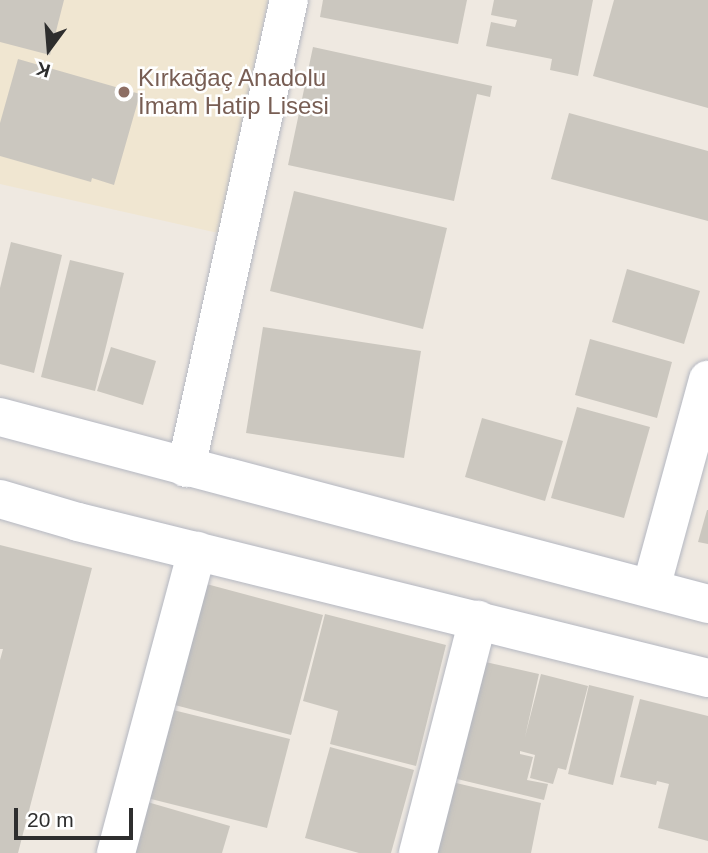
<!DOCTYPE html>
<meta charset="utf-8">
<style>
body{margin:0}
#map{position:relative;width:708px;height:853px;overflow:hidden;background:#efe9e1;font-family:Arial,sans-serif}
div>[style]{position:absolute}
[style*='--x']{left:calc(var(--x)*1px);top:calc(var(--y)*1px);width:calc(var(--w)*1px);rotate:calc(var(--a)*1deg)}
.education>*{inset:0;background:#f0e6d1}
.building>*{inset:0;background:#cbc7bf}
.roads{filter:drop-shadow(0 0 2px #b4b7c1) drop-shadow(0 0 2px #b4b7c1)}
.minor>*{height:38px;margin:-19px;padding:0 19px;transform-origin:19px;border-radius:19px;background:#fff}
.secondary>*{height:38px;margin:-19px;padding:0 19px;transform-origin:19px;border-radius:19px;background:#fff}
.dots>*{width:19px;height:19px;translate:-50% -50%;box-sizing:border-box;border:4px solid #fff;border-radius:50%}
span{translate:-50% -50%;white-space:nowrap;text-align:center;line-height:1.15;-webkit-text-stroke:5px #fff;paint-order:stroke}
.education-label{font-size:24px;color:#785e54}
.left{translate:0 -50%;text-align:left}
.north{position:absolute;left:14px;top:14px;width:70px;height:70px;-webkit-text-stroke:5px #fff;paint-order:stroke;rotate:196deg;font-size:19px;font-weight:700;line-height:28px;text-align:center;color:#2e2e2e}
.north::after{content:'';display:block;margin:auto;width:24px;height:32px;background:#2e2e2e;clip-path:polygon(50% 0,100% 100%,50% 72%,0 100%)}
.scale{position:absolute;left:14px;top:808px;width:119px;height:32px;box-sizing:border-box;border:4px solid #2e2e2e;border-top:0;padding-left:9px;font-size:21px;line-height:24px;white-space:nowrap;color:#2e2e2e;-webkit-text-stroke:5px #fff;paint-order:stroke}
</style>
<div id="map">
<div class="education">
<i style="clip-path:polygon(0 0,268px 0,218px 233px,0 184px)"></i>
</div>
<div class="building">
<i style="clip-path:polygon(0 0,64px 0,50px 55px,0 42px)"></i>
<i style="clip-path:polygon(323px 0,467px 0,458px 44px,320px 17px)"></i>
<i style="clip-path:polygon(494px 0,593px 0,578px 76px,550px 70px,552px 59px,486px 46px,491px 22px,515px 27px,517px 20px,491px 15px)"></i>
<i style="clip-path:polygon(614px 0,708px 0,708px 108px,593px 76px)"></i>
<i style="clip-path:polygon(313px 47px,492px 86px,490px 97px,477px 94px,454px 201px,288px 165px)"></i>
<i style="clip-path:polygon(18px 59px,140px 94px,114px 185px,92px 178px,91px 182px,0 156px,0 123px)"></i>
<i style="clip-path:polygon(569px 113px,708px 151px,708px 221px,551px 179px)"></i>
<i style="clip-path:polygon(294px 191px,447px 228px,423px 329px,270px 291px)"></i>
<i style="clip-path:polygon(11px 242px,62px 255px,34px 373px,0 364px,0 288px)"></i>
<i style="clip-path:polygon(70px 260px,124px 273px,95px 391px,41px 377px)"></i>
<i style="clip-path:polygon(627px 269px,700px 291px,684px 344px,612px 322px)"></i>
<i style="clip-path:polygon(263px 327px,421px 351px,404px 458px,246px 433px)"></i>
<i style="clip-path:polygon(590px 339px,672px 362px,657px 418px,575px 395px)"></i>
<i style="clip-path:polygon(111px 347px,156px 361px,143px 405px,97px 391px)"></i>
<i style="clip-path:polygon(577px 407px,650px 427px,624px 518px,551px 498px)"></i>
<i style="clip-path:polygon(482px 418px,563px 441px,545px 501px,465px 477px)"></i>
<i style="clip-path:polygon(707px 510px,708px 510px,708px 544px,698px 542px)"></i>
<i style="clip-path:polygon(0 545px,92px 568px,18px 853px,0 853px,0 660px,3px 649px,0 649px)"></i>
<i style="clip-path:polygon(199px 582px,323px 615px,291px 735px,167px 703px)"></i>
<i style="clip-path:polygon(325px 614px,446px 645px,416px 766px,330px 744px,338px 711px,303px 701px)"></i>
<i style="clip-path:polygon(481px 661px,539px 674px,525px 737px,541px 674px,588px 686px,566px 770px,558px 768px,553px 784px,530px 778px,535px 755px,520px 751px,520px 754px,533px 757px,527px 780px,548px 784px,544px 800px,453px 778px)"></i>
<i style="clip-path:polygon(589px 685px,634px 696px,613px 785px,568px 774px)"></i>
<i style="clip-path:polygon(640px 699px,708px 716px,708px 841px,658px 828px,669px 784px,657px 781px,656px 785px,620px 777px)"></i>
<i style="clip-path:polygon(165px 708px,290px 739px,267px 828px,143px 797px)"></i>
<i style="clip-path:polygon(330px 747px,414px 770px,391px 853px,359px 853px,305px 838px)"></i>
<i style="clip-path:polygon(452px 782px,541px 803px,531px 853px,436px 853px)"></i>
<i style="clip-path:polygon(144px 801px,230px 826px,222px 853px,129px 853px)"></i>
</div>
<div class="roads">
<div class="minor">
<i style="--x:186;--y:468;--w:479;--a:-77.6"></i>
<i style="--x:651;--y:588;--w:216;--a:-74.7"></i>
<i style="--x:116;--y:853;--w:313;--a:-75"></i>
<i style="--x:418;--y:853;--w:241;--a:-75.6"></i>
</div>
<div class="secondary">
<i style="--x:0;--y:417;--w:732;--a:14.8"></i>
<i style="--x:0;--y:499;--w:81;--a:16.4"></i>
<i style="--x:78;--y:522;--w:649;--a:13.91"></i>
</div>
</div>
<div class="dots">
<i style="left:124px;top:92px;background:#8d6e63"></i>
</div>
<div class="education-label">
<span class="left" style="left:138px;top:92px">Kırkağaç Anadolu<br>İmam Hatip Lisesi</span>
</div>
<div class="north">K</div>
<div class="scale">20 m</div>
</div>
